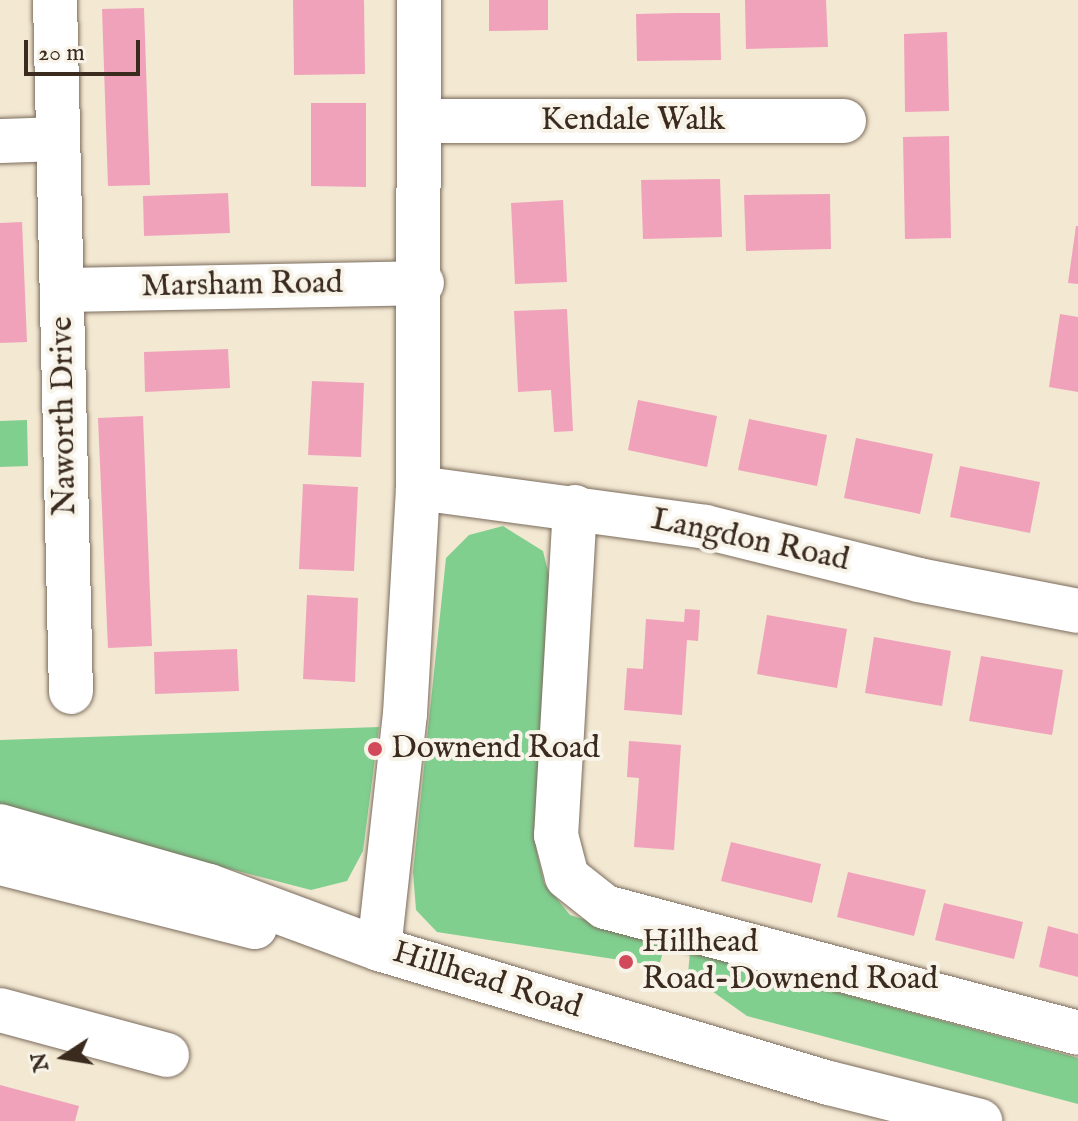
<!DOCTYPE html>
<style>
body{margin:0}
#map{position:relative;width:1078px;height:1121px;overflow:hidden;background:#f3e8d2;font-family:"IM FELL English",serif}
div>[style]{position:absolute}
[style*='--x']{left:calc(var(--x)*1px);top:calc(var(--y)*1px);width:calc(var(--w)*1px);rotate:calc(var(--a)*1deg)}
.green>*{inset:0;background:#80cf8f}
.building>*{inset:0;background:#f0a2bb}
.roads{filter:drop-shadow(0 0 2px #7b6c5d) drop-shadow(0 0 2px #7b6c5d)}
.minor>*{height:44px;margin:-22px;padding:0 22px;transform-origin:22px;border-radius:22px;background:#fff}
.dots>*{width:22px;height:22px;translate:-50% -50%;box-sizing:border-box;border:4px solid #f7f3e8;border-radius:50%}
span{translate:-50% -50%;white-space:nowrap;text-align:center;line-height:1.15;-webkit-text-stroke:8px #f7f3e8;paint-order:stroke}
.street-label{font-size:32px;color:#3b2a1e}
.poi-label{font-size:32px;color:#3b2a1e}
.left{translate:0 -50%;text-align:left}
.north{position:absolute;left:24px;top:1017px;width:80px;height:80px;-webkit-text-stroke:6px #f7f3e8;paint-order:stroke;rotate:258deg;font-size:22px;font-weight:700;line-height:32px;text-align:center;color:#3b2a1e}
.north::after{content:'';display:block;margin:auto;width:28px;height:36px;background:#3b2a1e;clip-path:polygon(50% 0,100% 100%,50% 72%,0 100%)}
.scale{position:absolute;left:24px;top:40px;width:116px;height:36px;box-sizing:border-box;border:4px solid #3b2a1e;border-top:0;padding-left:10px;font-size:24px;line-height:28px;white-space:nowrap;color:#3b2a1e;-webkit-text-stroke:6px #f7f3e8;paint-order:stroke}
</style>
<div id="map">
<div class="green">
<i style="clip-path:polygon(27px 420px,28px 466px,0 467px,0 421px)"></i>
<i style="clip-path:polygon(503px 526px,543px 551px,555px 600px,536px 848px,544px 883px,570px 915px,665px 945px,659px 966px,437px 932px,416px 910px,413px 872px,446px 558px,469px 535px)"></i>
<i style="clip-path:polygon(379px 727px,363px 851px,347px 881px,311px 890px,0 809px,0 740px)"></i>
<i style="clip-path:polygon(690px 952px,1078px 1058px,1078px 1104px,747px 1016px,688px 974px)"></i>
</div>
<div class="building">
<i style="clip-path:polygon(293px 0,364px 0,365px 74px,294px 75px)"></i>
<i style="clip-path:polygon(489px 0,548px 0,548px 30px,489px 31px)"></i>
<i style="clip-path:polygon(745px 0,826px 0,828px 47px,746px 49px)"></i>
<i style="clip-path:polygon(144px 8px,150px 185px,108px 186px,102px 9px)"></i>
<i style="clip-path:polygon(678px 13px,720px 13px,721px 60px,637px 61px,636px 14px)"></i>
<i style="clip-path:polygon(947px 32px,949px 111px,905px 112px,904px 34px)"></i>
<i style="clip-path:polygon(311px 103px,366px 103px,366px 187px,311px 186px)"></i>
<i style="clip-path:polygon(949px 136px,951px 238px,905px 239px,903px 137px)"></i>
<i style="clip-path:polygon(720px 179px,722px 237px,643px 239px,641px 180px)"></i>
<i style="clip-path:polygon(228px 193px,230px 233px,144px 236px,143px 196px)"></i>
<i style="clip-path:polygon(830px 194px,831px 249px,746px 251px,744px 195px)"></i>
<i style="clip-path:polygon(563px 200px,567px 282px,515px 284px,511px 203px)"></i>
<i style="clip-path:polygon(22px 222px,27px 342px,0 343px,0 223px)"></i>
<i style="clip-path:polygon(1076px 226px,1078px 226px,1078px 284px,1068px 283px)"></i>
<i style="clip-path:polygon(567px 309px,573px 431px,554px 432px,551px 390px,518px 392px,514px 311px)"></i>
<i style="clip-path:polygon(1060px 314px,1078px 317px,1078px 392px,1049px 387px)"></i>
<i style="clip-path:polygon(228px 349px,230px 388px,145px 392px,144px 352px)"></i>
<i style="clip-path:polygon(312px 381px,364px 383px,361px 457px,308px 455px)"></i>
<i style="clip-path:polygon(638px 400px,717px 416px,707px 467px,628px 450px)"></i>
<i style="clip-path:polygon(143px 416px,152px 646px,108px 648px,98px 418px)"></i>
<i style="clip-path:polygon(749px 419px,827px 435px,817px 486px,738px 470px)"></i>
<i style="clip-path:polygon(856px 438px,933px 454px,920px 514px,844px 498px)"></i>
<i style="clip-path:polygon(960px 466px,1040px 482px,1030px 533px,950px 517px)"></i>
<i style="clip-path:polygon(303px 484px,358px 487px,354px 571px,299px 569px)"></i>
<i style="clip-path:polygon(307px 595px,358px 598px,355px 682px,303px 679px)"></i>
<i style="clip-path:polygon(685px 609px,700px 610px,698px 641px,687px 640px,682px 715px,624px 710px,627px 668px,643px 669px,646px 619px,684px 622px)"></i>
<i style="clip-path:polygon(767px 615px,847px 629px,837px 688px,757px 674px)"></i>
<i style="clip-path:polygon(874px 637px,951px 651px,942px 706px,865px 693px)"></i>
<i style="clip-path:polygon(237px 649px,239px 691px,155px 694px,154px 652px)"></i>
<i style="clip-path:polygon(981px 656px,1063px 670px,1052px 735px,969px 721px)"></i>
<i style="clip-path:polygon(629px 741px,681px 745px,674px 850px,634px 847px,639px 778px,627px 777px)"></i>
<i style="clip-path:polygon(731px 842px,821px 864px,812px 903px,721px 881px)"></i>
<i style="clip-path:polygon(848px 872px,926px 890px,914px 936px,837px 917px)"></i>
<i style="clip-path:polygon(944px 903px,1023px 922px,1014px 959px,935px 940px)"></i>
<i style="clip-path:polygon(1048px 926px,1078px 934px,1078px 977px,1039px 967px)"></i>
<i style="clip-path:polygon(0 1085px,79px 1106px,75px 1121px,0 1121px)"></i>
</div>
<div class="roads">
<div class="minor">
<i style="--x:55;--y:0;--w:692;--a:88.68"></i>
<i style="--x:422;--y:121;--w:422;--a:0"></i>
<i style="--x:0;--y:141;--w:58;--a:-2"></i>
<i style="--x:62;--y:290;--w:360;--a:-1.1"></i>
<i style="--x:418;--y:488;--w:290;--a:7.7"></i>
<i style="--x:705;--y:527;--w:220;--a:13.9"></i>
<i style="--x:919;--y:580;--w:162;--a:11"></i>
<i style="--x:575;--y:507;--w:329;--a:93.3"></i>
<i style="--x:556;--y:835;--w:43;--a:75.3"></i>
<i style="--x:567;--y:877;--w:48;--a:38.3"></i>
<i style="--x:605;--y:907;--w:489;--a:14.9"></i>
<i style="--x:0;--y:826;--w:217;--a:16"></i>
<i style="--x:209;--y:886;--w:181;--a:20.3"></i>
<i style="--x:379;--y:949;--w:470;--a:16.6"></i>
<i style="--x:829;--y:1083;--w:156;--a:14.1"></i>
<i style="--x:0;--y:863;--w:263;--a:14.1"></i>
<i style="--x:379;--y:949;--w:236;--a:-83.7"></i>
<i style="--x:405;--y:714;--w:226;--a:-86.7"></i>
<i style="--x:418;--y:488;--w:488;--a:-89.9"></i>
<i style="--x:0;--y:1010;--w:173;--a:15.1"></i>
</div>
</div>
<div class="dots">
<i style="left:375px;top:749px;background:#d1495b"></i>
<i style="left:626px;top:962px;background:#d1495b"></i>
</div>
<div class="street-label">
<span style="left:633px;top:121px">Kendale Walk</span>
<span style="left:242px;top:286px;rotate:-1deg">Marsham Road</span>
<span style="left:65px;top:416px;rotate:-91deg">Naworth Drive</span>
<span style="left:750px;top:541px;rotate:12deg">Langdon Road</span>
<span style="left:487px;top:981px;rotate:17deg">Hillhead Road</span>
</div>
<div class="poi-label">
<span class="left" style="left:391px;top:749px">Downend Road</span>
<span class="left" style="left:642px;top:962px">Hillhead<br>Road-Downend Road</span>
</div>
<div class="north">N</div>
<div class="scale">20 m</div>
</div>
